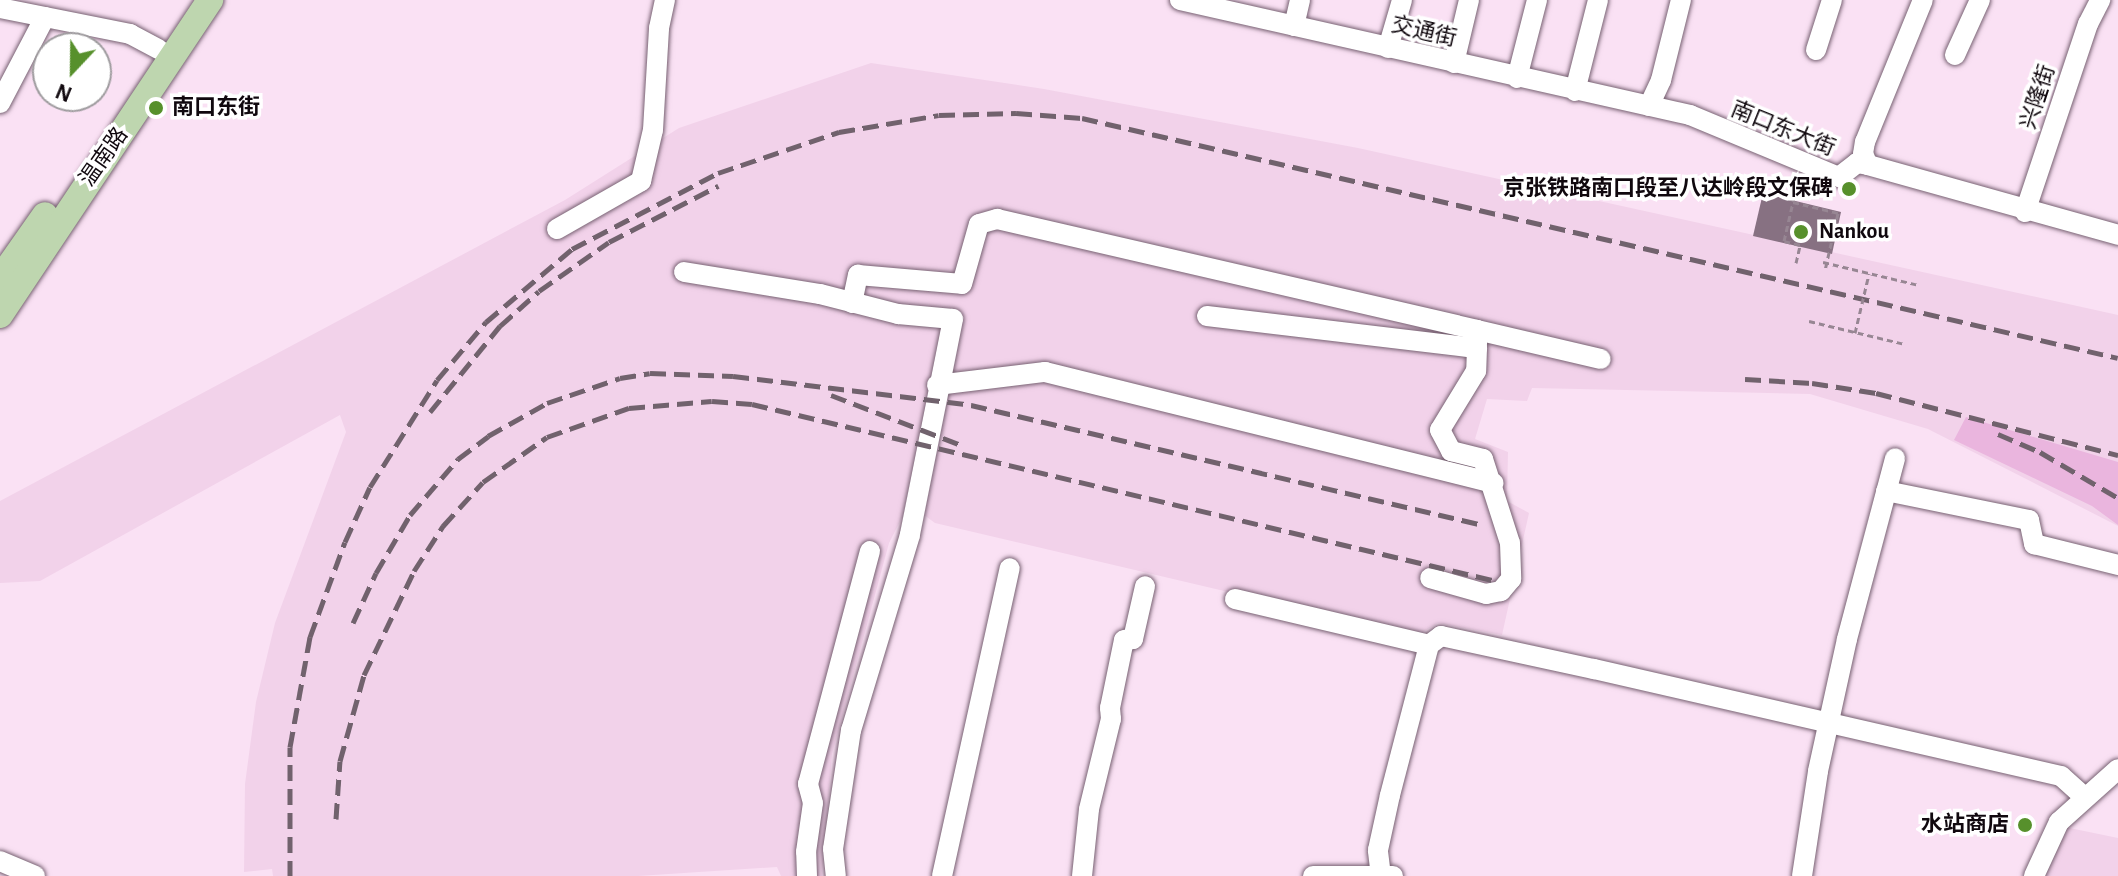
<!DOCTYPE html>
<meta charset="utf-8">
<style>
body{margin:0}
#map{position:relative;width:2118px;height:876px;overflow:hidden;background:#fae1f4;font-family:"Alegreya Sans","Noto Sans SC",sans-serif}
div>[style]{position:absolute}
[style*='--x']{left:calc(var(--x)*1px);top:calc(var(--y)*1px);width:calc(var(--w)*1px);rotate:calc(var(--a)*1deg)}
.built>*{inset:0;background:#f2d2ea}
.green>*{inset:0;background:#eab5de}
.building>*{inset:0;background:#877182}
.path>*{height:3px;margin-top:-1.5px;transform-origin:0;background:repeating-linear-gradient(90deg,#978693 0 6px,transparent 0 10px)}
.roads{filter:drop-shadow(0 0 2px #776172) drop-shadow(0 0 2px #776172)}
.minor>*{height:20px;margin:-10px;padding:0 10px;transform-origin:10px;border-radius:10px;background:#fff}
.major>*{height:26px;margin:-13px;padding:0 13px;transform-origin:13px;border-radius:13px;background:#bed6af}
.rail>*{height:5px;margin-top:-2.5px;transform-origin:0;background:repeating-linear-gradient(90deg,#71626d 0 16px,transparent 0 24px)}
.path-bridge>*{height:3px;margin-top:-1.5px;transform-origin:0;background:repeating-linear-gradient(90deg,#978693 0 6px,transparent 0 10px)}
.dots>*{width:22px;height:22px;translate:-50% -50%;box-sizing:border-box;border:4px solid #fff;border-radius:50%}
span{translate:-50% -50%;white-space:nowrap;text-align:center;line-height:1.15;-webkit-text-stroke:7px #fff;paint-order:stroke}
.street-label{font-size:22px;color:#10080e}
.poi-label{font-size:22px;color:#10080e;font-weight:700}
.left{translate:0 -50%;text-align:left}
.right{translate:-100% -50%;text-align:right}
.north{position:absolute;left:32px;top:32px;width:80px;height:80px;box-sizing:border-box;background:#fff;border:2px solid #9f9c9f;border-radius:50%;rotate:202deg;font-size:22px;font-weight:700;line-height:32px;text-align:center;color:#10080e}
.north::after{content:'';display:block;margin:auto;width:28px;height:36px;background:#57902c;clip-path:polygon(50% 0,100% 100%,50% 72%,0 100%)}
</style>
<div id="map">
<div class="built">
<i style="clip-path:polygon(871px 63px,1044px 89px,1358px 148px,2118px 315px,2118px 526px,1928px 429px,1810px 394px,1532px 388px,1527px 401px,1487px 399px,1475px 439px,1508px 452px,1507px 501px,1529px 513px,1502px 635px,1438px 623px,1416px 636px,935px 523px,909px 504px,889px 543px,832px 754px,822px 876px,781px 876px,777px 867px,638px 876px,273px 876px,272px 869px,244px 872px,245px 784px,256px 702px,275px 623px,346px 432px,340px 415px,40px 581px,0 583px,0 501px,565px 200px,679px 128px)"></i>
<i style="clip-path:polygon(2060px 826px,2118px 838px,2118px 876px,2041px 876px)"></i>
</div>
<div class="green">
<i style="clip-path:polygon(1966px 417px,2118px 462px,2118px 525px,2092px 506px,1954px 440px)"></i>
</div>
<div class="building">
<i style="clip-path:polygon(1763px 193px,1841px 212px,1832px 254px,1753px 236px)"></i>
</div>
<div class="path">
<i style="--x:1793;--y:202;--w:24;--a:-75"></i>
<i style="--x:1796;--y:263;--w:18;--a:-77"></i>
<i style="--x:1800;--y:245;--w:16;--a:-166"></i>
<i style="--x:1784;--y:241;--w:40;--a:-77"></i>
<i style="--x:1793;--y:202;--w:46;--a:13.7"></i>
<i style="--x:1838;--y:213;--w:58;--a:102.8"></i>
<i style="--x:1809;--y:321;--w:99;--a:13.5"></i>
</div>
<div class="roads">
<div class="minor">
<i style="--x:1180;--y:0;--w:523;--a:12.71"></i>
<i style="--x:1690;--y:115;--w:161;--a:22.6"></i>
<i style="--x:1839;--y:177;--w:23;--a:-38"></i>
<i style="--x:1857;--y:163;--w:11;--a:10"></i>
<i style="--x:1868;--y:165;--w:260;--a:15.6"></i>
<i style="--x:0;--y:8;--w:133;--a:11.3"></i>
<i style="--x:130;--y:34;--w:32;--a:28"></i>
<i style="--x:1294;--y:26;--w:27;--a:-77"></i>
<i style="--x:1388;--y:48;--w:50;--a:-73.7"></i>
<i style="--x:1816;--y:50;--w:52;--a:-72.3"></i>
<i style="--x:1955;--y:55;--w:60;--a:-65.6"></i>
<i style="--x:1454;--y:63;--w:65;--a:-76.6"></i>
<i style="--x:1517;--y:78;--w:81;--a:-75.6"></i>
<i style="--x:1575;--y:91;--w:94;--a:-75.8"></i>
<i style="--x:0;--y:103;--w:97;--a:-62.4"></i>
<i style="--x:1649;--y:106;--w:29;--a:-65"></i>
<i style="--x:1661;--y:80;--w:82;--a:-76"></i>
<i style="--x:1868;--y:165;--w:12;--a:-114"></i>
<i style="--x:1863;--y:154;--w:12;--a:-81"></i>
<i style="--x:1865;--y:142;--w:153;--a:-67.8"></i>
<i style="--x:2025;--y:212;--w:198;--a:-71.5"></i>
<i style="--x:2088;--y:24;--w:27;--a:-63"></i>
<i style="--x:557;--y:229;--w:97;--a:-29.7"></i>
<i style="--x:641;--y:181;--w:52;--a:-76.8"></i>
<i style="--x:653;--y:130;--w:102;--a:-86.6"></i>
<i style="--x:659;--y:28;--w:29;--a:-78"></i>
<i style="--x:684;--y:272;--w:138;--a:9.2"></i>
<i style="--x:820;--y:294;--w:81;--a:14.4"></i>
<i style="--x:898;--y:314;--w:55;--a:5.2"></i>
<i style="--x:953;--y:319;--w:220;--a:101.3"></i>
<i style="--x:910;--y:535;--w:204;--a:106.8"></i>
<i style="--x:851;--y:730;--w:120;--a:98.6"></i>
<i style="--x:833;--y:849;--w:27;--a:84"></i>
<i style="--x:852;--y:303;--w:29;--a:-78"></i>
<i style="--x:858;--y:275;--w:104;--a:4.9"></i>
<i style="--x:962;--y:284;--w:62;--a:-74.2"></i>
<i style="--x:979;--y:224;--w:19;--a:-16"></i>
<i style="--x:997;--y:219;--w:493;--a:13"></i>
<i style="--x:1207;--y:316;--w:272;--a:6.8"></i>
<i style="--x:1477;--y:348;--w:23;--a:92"></i>
<i style="--x:1476;--y:371;--w:69;--a:121.4"></i>
<i style="--x:1440;--y:430;--w:24;--a:62"></i>
<i style="--x:1451;--y:451;--w:33;--a:14"></i>
<i style="--x:1483;--y:459;--w:88;--a:72.2"></i>
<i style="--x:1510;--y:543;--w:36;--a:88"></i>
<i style="--x:1511;--y:579;--w:16;--a:130"></i>
<i style="--x:1501;--y:591;--w:15;--a:169"></i>
<i style="--x:1486;--y:594;--w:58;--a:-164.1"></i>
<i style="--x:1477;--y:344;--w:14;--a:-90"></i>
<i style="--x:1477;--y:330;--w:127;--a:13.2"></i>
<i style="--x:937;--y:385;--w:109;--a:-6.9"></i>
<i style="--x:1045;--y:372;--w:462;--a:13.9"></i>
<i style="--x:1886;--y:491;--w:146;--a:11.5"></i>
<i style="--x:2029;--y:520;--w:25;--a:78"></i>
<i style="--x:2034;--y:544;--w:87;--a:14"></i>
<i style="--x:1235;--y:599;--w:199;--a:13.3"></i>
<i style="--x:1429;--y:645;--w:15;--a:-37"></i>
<i style="--x:1441;--y:636;--w:157;--a:12.2"></i>
<i style="--x:1594;--y:669;--w:479;--a:12.9"></i>
<i style="--x:2061;--y:776;--w:31;--a:42"></i>
<i style="--x:0;--y:861;--w:38;--a:23"></i>
<i style="--x:807;--y:876;--w:24;--a:-92"></i>
<i style="--x:806;--y:852;--w:49;--a:-81.9"></i>
<i style="--x:813;--y:803;--w:20;--a:-105"></i>
<i style="--x:808;--y:784;--w:241;--a:-75.1"></i>
<i style="--x:942;--y:876;--w:315;--a:-77.6"></i>
<i style="--x:1082;--y:876;--w:67;--a:-84"></i>
<i style="--x:1089;--y:809;--w:93;--a:-76.3"></i>
<i style="--x:1111;--y:719;--w:11;--a:-95"></i>
<i style="--x:1110;--y:708;--w:69;--a:-78.4"></i>
<i style="--x:1124;--y:640;--w:9;--a:-6"></i>
<i style="--x:1133;--y:639;--w:54;--a:-77.2"></i>
<i style="--x:1313;--y:876;--w:80;--a:0"></i>
<i style="--x:1381;--y:876;--w:26;--a:-97"></i>
<i style="--x:1378;--y:850;--w:56;--a:-77.7"></i>
<i style="--x:1390;--y:795;--w:155;--a:-75.4"></i>
<i style="--x:1802;--y:876;--w:106;--a:-81.3"></i>
<i style="--x:1818;--y:771;--w:135;--a:-77.6"></i>
<i style="--x:1847;--y:639;--w:187;--a:-75.1"></i>
<i style="--x:2034;--y:876;--w:60;--a:-65.2"></i>
<i style="--x:2059;--y:822;--w:79;--a:-41.9"></i>
</div>
<div class="major">
<i style="--x:0;--y:279;--w:78;--a:-54.9"></i>
<i style="--x:0;--y:315;--w:379;--a:-56.3"></i>
</div>
</div>
<div class="rail">
<i style="--x:1745;--y:379;--w:67;--a:3.4"></i>
<i style="--x:1812;--y:383;--w:65;--a:8.9"></i>
<i style="--x:1876;--y:393;--w:250;--a:14.4"></i>
<i style="--x:831;--y:395;--w:139;--a:21"></i>
<i style="--x:430;--y:412;--w:111;--a:-50.9"></i>
<i style="--x:500;--y:326;--w:52;--a:-41.9"></i>
<i style="--x:539;--y:291;--w:85;--a:-35"></i>
<i style="--x:609;--y:242;--w:123;--a:-27.2"></i>
<i style="--x:1998;--y:434;--w:46;--a:23.2"></i>
<i style="--x:2040;--y:452;--w:91;--a:30.5"></i>
<i style="--x:353;--y:623;--w:55;--a:-65.3"></i>
<i style="--x:376;--y:573;--w:67;--a:-59.6"></i>
<i style="--x:410;--y:515;--w:74;--a:-49.4"></i>
<i style="--x:458;--y:459;--w:38;--a:-37"></i>
<i style="--x:488;--y:436;--w:68;--a:-29.2"></i>
<i style="--x:547;--y:403;--w:77;--a:-18.9"></i>
<i style="--x:620;--y:378;--w:30;--a:-9"></i>
<i style="--x:650;--y:373;--w:83;--a:2.1"></i>
<i style="--x:733;--y:376;--w:240;--a:6.9"></i>
<i style="--x:971;--y:405;--w:526;--a:13.19"></i>
<i style="--x:336;--y:819;--w:58;--a:-86.1"></i>
<i style="--x:340;--y:761;--w:89;--a:-74.4"></i>
<i style="--x:364;--y:675;--w:115;--a:-64.3"></i>
<i style="--x:414;--y:571;--w:54;--a:-57.2"></i>
<i style="--x:443;--y:526;--w:59;--a:-47.7"></i>
<i style="--x:483;--y:482;--w:78;--a:-35.1"></i>
<i style="--x:547;--y:437;--w:87;--a:-19.5"></i>
<i style="--x:629;--y:408;--w:83;--a:-4.8"></i>
<i style="--x:712;--y:401;--w:40;--a:4.3"></i>
<i style="--x:752;--y:404;--w:765;--a:13.38"></i>
<i style="--x:290;--y:876;--w:129;--a:-90"></i>
<i style="--x:290;--y:747;--w:112;--a:-79.7"></i>
<i style="--x:310;--y:637;--w:101;--a:-69.8"></i>
<i style="--x:345;--y:542;--w:60;--a:-65.6"></i>
<i style="--x:370;--y:487;--w:126;--a:-57.9"></i>
<i style="--x:437;--y:380;--w:76;--a:-49.8"></i>
<i style="--x:486;--y:322;--w:113;--a:-40.3"></i>
<i style="--x:572;--y:249;--w:165;--a:-27.5"></i>
<i style="--x:718;--y:173;--w:128;--a:-18.7"></i>
<i style="--x:839;--y:132;--w:101;--a:-9.6"></i>
<i style="--x:939;--y:115;--w:77;--a:-1.5"></i>
<i style="--x:1016;--y:113;--w:66;--a:4.3"></i>
<i style="--x:1082;--y:118;--w:1063;--a:13.04"></i>
</div>
<div class="path-bridge">
<i style="--x:1823;--y:262;--w:99;--a:13.5"></i>
<i style="--x:1855;--y:333;--w:61;--a:-76.7"></i>
</div>
<div class="dots">
<i style="left:156px;top:108px;background:#57902c"></i>
<i style="left:1849px;top:189px;background:#57902c"></i>
<i style="left:1801px;top:232px;background:#57902c"></i>
<i style="left:2025px;top:825px;background:#57902c"></i>
</div>
<div class="street-label">
<span style="left:1424px;top:32px;rotate:13deg">交通街</span>
<span style="left:2038px;top:97px;rotate:-72deg">兴隆街</span>
<span style="left:1783px;top:129px;rotate:22deg">南口东大街</span>
<span style="left:104px;top:157px;rotate:-55deg">温南路</span>
</div>
<div class="poi-label">
<span class="left" style="left:172px;top:108px">南口东街</span>
<span class="right" style="left:1833px;top:189px">京张铁路南口段至八达岭段文保碑</span>
<span class="left" style="left:1819px;top:232px">Nankou</span>
<span class="right" style="left:2009px;top:825px">水站商店</span>
</div>
<div class="north">N</div>
</div>
